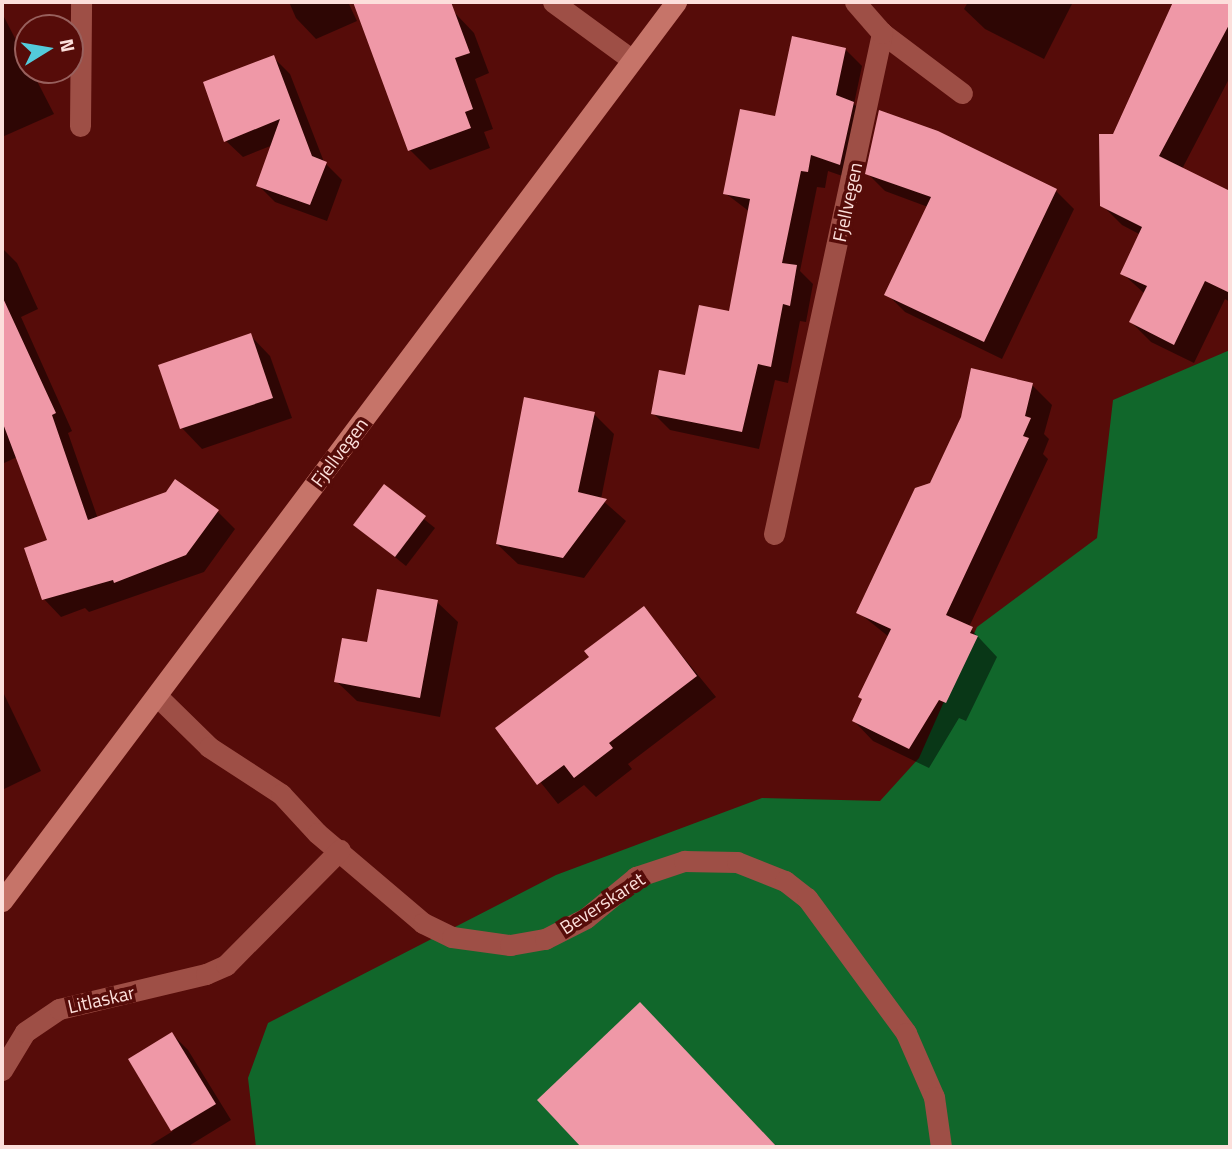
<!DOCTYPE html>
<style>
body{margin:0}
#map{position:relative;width:1232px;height:1149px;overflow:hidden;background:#560c09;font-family:"Titillium Web",sans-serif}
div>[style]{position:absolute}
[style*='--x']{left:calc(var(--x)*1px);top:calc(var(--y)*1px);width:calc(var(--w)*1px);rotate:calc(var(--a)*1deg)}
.green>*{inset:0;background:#11672b}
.shadow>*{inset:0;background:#0007}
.building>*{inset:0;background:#ef98a7}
.minor>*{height:21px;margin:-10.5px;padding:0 10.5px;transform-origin:10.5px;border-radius:10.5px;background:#9e4f46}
.major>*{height:21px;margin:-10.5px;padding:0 10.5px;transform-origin:10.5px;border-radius:10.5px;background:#c67469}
span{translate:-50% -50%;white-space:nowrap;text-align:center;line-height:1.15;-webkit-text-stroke:7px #560c09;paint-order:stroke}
.street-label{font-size:19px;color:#fcdfdb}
.frame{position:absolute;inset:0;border:4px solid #fcdfdb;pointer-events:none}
.north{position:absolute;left:14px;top:14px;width:70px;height:70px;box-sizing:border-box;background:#560c09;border:2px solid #98605d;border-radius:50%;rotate:79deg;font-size:19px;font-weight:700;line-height:28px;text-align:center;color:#fcdfdb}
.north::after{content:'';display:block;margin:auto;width:24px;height:32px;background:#53cbdb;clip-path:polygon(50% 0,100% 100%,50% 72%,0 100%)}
</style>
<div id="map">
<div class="green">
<i style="clip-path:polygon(1230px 350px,1230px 1147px,256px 1147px,248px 1078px,268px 1023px,556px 875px,762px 798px,880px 801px,919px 758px,977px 627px,1097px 538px,1113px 400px)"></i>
</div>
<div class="shadow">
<i style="clip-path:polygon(289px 2px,348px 2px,357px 21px,316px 39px,296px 18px)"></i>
<i style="clip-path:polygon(968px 2px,1073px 2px,1044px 59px,985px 29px,964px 9px)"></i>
<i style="clip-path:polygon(1176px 2px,1230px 2px,1230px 77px,1182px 169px,1230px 192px,1230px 302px,1225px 299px,1194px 363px,1151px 342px,1131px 322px,1145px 294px,1122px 273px,1141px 235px,1122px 225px,1102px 205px,1114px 135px)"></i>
<i style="clip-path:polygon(454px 12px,474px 33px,489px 73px,475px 79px,493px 129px,484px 132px,490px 148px,430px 170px,410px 150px)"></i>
<i style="clip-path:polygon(2px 13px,54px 114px,2px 137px)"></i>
<i style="clip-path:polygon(845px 49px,862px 66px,854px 104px,870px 120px,857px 181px,828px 171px,825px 188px,817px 187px,800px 271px,813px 284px,806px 322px,800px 321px,788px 383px,775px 380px,759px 449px,670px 430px,653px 413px,686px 377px,730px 313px,750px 212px,725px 193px,776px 118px)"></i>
<i style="clip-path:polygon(273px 57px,290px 74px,324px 162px,342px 180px,327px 221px,275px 202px,258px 185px,273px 145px,243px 157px,226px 141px)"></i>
<i style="clip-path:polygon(867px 173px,1056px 191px,1074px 209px,1002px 359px,905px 312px,887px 294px,928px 207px,885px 191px)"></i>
<i style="clip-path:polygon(2px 248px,17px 263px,38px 309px,21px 317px,72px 431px,68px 433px,98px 519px,218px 512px,235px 529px,204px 572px,89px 612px,85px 608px,61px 617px,44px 599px,49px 541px,17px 457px,2px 464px)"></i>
<i style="clip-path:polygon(250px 335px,270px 356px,292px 418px,202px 449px,182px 428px)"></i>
<i style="clip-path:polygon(1032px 385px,1052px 405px,1044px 434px,1049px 439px,1043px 454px,1048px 459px,969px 627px,997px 657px,966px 721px,959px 718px,929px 768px,873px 741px,854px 721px,889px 637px,858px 612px,932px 485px)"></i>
<i style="clip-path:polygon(594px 414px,614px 434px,601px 499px,626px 521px,584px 578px,518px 564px,497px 544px)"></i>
<i style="clip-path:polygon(384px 487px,435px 528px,406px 566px,355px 525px)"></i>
<i style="clip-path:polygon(437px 602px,458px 622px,440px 717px,357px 701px,336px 681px)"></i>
<i style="clip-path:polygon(643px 608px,716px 697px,628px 764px,632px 769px,596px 797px,584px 785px,558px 804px,497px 728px,592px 657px)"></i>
<i style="clip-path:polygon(2px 690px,41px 771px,2px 790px)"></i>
<i style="clip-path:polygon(172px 1034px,188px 1050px,231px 1120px,187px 1147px,147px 1147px,173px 1131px,130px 1059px)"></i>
<i style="clip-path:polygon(683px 1048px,777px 1147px,584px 1147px,539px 1100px)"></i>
</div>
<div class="building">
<i style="clip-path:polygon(353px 2px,451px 2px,470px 53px,455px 58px,473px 109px,465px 112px,471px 128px,408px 151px)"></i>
<i style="clip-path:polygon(1173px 2px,1230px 2px,1230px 23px,1159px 156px,1230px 191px,1230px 293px,1205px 281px,1174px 345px,1129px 322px,1147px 286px,1120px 274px,1142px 227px,1100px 206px,1099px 134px,1113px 134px)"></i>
<i style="clip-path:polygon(792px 36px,846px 48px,836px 95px,854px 102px,840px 165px,811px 155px,808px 172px,801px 171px,782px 263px,797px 265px,790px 306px,783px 304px,771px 367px,758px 364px,742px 432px,651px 414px,659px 370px,685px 375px,699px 305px,729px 311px,750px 199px,723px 194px,740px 109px,775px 116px)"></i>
<i style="clip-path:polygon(274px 55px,312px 156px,327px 162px,310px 205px,256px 186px,280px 119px,224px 142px,203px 82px)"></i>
<i style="clip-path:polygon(879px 110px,938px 131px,1057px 189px,984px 342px,884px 295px,931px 197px,865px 174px)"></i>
<i style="clip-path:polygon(2px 296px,56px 413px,52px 415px,88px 520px,166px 492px,175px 479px,219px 510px,186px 555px,114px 583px,113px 580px,42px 600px,24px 548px,47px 540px,2px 421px)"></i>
<i style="clip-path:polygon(251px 333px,273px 398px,180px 429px,158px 365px)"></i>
<i style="clip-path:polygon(971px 368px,1033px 383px,1025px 416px,1031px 418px,1023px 436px,1029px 438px,946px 615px,973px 627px,970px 633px,978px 636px,946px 703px,939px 700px,909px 749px,852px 721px,862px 699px,858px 697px,891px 629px,856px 613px,915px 488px,930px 483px,961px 417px)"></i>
<i style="clip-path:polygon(524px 397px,595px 412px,578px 492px,607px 499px,563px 558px,496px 544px)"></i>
<i style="clip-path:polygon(384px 484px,426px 516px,395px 557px,353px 525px)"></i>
<i style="clip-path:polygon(377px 589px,438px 600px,420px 698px,334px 682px,342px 638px,367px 642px)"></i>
<i style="clip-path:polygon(644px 606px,697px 676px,609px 743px,613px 748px,574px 778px,564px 765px,537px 785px,495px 728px,589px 657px,584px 651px)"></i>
<i style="clip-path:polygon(640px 1002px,777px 1147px,581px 1147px,537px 1100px)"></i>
<i style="clip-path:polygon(172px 1032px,216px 1104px,171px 1131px,128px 1059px)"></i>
</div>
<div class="minor">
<i style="--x:553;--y:2;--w:97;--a:36.2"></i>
<i style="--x:882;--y:33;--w:100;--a:36.9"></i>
<i style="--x:80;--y:126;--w:124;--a:-89.5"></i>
<i style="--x:774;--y:534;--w:513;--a:-77.83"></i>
<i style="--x:882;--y:33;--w:41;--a:-131.1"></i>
<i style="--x:157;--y:696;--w:73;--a:44.4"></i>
<i style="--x:209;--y:747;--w:86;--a:33.1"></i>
<i style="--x:281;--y:794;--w:53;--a:47.3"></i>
<i style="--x:317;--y:833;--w:139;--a:40.3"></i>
<i style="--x:423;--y:923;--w:32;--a:26"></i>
<i style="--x:452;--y:937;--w:59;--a:7.9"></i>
<i style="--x:510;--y:945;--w:36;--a:-10"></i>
<i style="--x:545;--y:939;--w:46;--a:-27.1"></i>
<i style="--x:586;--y:918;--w:65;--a:-39.4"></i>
<i style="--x:636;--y:877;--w:51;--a:-18.4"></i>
<i style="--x:684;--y:861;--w:53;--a:1.1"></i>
<i style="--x:737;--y:862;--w:52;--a:21.6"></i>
<i style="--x:785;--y:881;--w:28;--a:38"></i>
<i style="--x:807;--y:898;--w:167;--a:53.7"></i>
<i style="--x:906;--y:1033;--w:70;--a:66.4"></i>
<i style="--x:934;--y:1097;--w:50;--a:82"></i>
<i style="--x:2;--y:1070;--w:44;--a:-58.8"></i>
<i style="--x:25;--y:1032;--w:41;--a:-34.1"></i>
<i style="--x:59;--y:1009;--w:151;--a:-13.4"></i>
<i style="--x:206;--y:974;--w:22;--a:-24"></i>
<i style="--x:226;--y:965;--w:162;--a:-45.3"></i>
</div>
<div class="major">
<i style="--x:2;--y:901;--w:1124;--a:-53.14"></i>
</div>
<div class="street-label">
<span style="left:847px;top:202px;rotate:-78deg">Fjellvegen</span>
<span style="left:339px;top:452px;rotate:-53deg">Fjellvegen</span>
<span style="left:602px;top:903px;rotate:-33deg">Beverskaret</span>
<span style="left:101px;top:999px;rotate:-13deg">Litlaskar</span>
</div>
<div class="frame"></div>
<div class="north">N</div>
</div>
